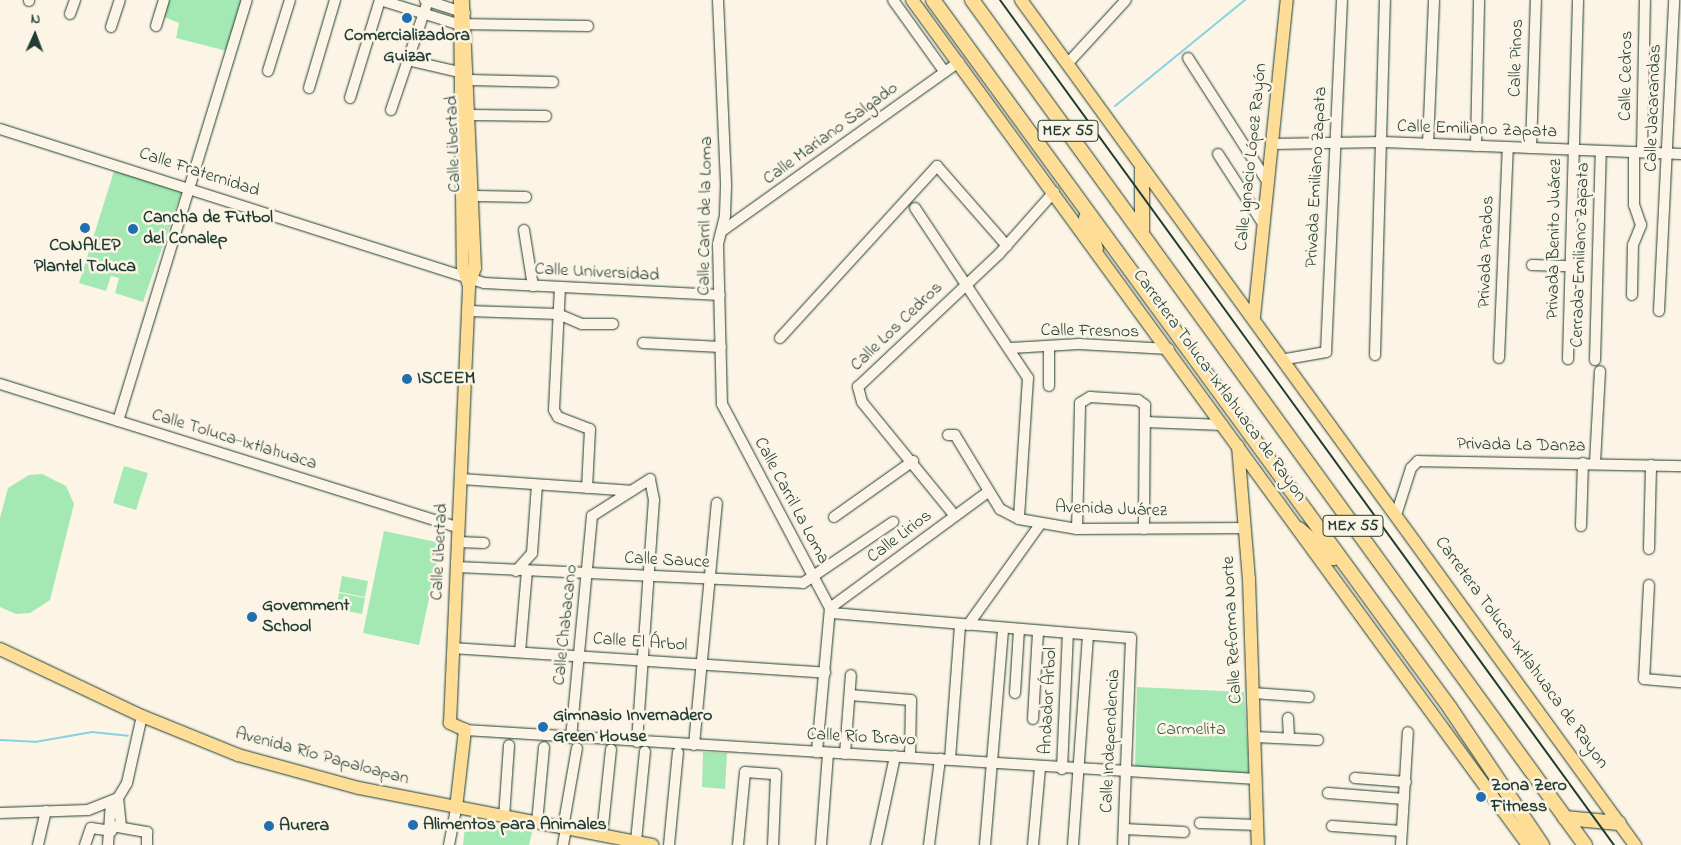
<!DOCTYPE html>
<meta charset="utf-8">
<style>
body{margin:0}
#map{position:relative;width:1681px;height:845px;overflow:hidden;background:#fcf5e5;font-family:"Indie Flower",sans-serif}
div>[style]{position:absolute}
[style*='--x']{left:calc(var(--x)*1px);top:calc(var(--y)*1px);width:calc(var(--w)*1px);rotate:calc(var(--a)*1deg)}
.green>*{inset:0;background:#a4e9b4}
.stream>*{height:2px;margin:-1px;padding:0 1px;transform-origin:1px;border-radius:1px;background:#85d1e5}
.roads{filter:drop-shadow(0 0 1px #1f3d34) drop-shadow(0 0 1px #1f3d34)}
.minor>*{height:10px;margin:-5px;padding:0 5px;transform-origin:5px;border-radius:5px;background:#fcf5e5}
.major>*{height:12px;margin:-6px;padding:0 6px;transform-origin:6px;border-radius:6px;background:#fedd96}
.highway>*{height:14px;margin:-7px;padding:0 7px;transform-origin:7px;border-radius:7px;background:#fedd96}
.rail>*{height:2px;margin:-1px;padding:0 1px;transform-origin:1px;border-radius:1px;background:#1f3d34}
.dots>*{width:14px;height:14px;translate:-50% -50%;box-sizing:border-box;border:2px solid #fcf5e5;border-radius:50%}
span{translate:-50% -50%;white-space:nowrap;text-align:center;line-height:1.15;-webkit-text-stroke:5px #fcf5e5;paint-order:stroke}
.shield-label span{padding:1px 4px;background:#fcf5e5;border:1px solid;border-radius:4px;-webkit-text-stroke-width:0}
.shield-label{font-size:16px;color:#1f3d34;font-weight:700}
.poi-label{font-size:18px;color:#1f3d34;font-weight:700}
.left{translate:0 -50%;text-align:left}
.street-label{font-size:18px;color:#1f3d34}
.park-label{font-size:18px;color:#3a5f4e}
.north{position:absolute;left:10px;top:10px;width:50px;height:50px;-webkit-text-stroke:4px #fcf5e5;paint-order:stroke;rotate:2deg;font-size:14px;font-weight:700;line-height:20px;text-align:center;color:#1f3d34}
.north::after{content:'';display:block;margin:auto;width:18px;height:22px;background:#1f3d34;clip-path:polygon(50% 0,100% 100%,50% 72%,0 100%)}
</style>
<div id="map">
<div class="green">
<i style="clip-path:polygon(169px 0,244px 0,227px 51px,176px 38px,179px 23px,164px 17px)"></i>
<i style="clip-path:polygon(114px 171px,182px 191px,143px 302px,115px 293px,119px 278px,111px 276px,106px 291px,79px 283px)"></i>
<i style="clip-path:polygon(124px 466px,148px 473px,136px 510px,113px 503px)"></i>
<i style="clip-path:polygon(42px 474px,66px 486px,74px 504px,50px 600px,30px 613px,16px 614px,0 607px,0 518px,8px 488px,29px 475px)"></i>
<i style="clip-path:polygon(384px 531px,441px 543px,419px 645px,363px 633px)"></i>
<i style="clip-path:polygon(342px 576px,368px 581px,365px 597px,339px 592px)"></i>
<i style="clip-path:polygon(339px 593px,365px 598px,362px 614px,336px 609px)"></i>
<i style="clip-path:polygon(1137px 687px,1244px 692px,1249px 773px,1135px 769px)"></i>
<i style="clip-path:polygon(703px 752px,727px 753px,725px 789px,702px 787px)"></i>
<i style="clip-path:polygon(534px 824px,529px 845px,463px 845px,465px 827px)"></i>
</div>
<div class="stream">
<i style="--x:1115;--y:106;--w:168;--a:-39.2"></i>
<i style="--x:0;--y:740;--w:35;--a:3"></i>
<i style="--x:35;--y:742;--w:58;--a:-10"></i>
<i style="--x:92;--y:732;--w:36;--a:6"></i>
</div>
<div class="roads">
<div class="minor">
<i style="--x:380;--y:0;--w:81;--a:17.3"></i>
<i style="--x:457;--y:24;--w:131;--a:0.9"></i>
<i style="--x:425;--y:0;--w:42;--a:18"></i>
<i style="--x:718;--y:0;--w:186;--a:87.5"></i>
<i style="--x:726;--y:186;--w:30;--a:92"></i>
<i style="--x:725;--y:216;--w:29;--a:104"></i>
<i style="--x:718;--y:244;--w:160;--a:88.6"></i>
<i style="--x:722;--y:404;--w:231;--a:62.1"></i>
<i style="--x:830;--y:608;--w:145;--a:95.2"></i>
<i style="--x:893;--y:0;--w:87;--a:54.3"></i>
<i style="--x:29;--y:1;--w:1;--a:-90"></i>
<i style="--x:70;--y:14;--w:15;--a:-70"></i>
<i style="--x:156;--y:26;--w:27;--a:-73"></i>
<i style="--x:111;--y:27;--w:28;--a:-72"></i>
<i style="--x:1188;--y:58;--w:146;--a:57.3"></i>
<i style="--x:407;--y:60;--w:53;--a:13"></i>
<i style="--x:1069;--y:62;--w:84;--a:-47.4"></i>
<i style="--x:268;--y:71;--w:74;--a:-72.8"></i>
<i style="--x:469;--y:80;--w:84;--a:1.4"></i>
<i style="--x:309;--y:88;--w:92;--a:-73.5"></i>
<i style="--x:350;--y:98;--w:102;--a:-73"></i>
<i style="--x:391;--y:110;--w:115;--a:-71.3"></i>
<i style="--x:471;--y:115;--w:75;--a:0.8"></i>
<i style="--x:0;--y:129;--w:508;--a:17.65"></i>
<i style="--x:484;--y:283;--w:236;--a:2.9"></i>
<i style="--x:1272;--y:144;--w:111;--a:-1"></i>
<i style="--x:1383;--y:142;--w:298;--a:2.3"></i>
<i style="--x:1428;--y:144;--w:144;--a:-87.6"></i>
<i style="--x:1476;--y:146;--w:146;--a:-88.8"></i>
<i style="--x:1531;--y:148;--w:148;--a:-88.1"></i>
<i style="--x:1642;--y:152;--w:152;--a:-88.9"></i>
<i style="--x:1218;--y:154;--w:81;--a:57.1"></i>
<i style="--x:473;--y:196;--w:53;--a:1.1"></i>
<i style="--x:915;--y:208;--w:204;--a:56.4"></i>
<i style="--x:1028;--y:378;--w:141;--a:93.7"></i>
<i style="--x:524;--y:230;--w:57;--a:80.9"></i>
<i style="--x:722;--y:231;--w:291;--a:-35.5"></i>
<i style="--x:1532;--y:265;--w:38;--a:2"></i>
<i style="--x:560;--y:287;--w:123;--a:92.8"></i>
<i style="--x:554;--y:410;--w:8;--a:60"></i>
<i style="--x:558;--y:417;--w:34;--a:21"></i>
<i style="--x:590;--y:429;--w:59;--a:92.9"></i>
<i style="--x:1632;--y:295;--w:50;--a:-88.9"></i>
<i style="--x:1633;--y:245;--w:22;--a:-68"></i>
<i style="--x:1641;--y:225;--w:21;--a:-109"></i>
<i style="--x:1634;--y:205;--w:53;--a:-90"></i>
<i style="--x:468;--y:311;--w:90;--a:1.9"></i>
<i style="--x:558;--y:314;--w:26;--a:23"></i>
<i style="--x:582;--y:324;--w:31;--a:0"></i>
<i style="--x:1659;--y:311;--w:311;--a:-87.2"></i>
<i style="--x:780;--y:338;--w:233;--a:-47.6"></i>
<i style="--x:937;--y:166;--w:106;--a:48.8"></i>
<i style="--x:643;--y:343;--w:78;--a:2.9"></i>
<i style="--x:1011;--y:348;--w:68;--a:-3.4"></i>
<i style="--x:1079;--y:344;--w:90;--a:3.2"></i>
<i style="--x:1375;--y:355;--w:355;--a:-88.4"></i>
<i style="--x:1499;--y:358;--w:211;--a:-87.6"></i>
<i style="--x:1286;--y:359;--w:41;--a:-9.9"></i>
<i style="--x:1326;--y:352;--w:352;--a:-87.4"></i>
<i style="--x:1568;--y:359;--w:359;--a:-88.4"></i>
<i style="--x:1595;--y:360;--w:209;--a:-88.4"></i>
<i style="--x:0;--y:384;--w:481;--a:17.4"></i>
<i style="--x:1049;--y:386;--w:40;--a:-90"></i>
<i style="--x:118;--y:421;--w:440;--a:-73"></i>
<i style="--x:1145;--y:422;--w:78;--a:2.2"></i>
<i style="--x:948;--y:435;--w:7;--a:0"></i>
<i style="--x:955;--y:435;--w:87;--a:58.7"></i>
<i style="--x:1000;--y:509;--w:21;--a:28"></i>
<i style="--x:1019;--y:519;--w:59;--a:9.8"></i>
<i style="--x:1077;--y:529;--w:168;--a:-0.3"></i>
<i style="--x:1595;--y:463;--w:92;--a:-86.9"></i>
<i style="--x:461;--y:479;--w:170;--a:4"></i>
<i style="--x:1397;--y:512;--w:46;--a:-72.3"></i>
<i style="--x:1411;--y:468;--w:10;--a:-45"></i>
<i style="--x:1418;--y:461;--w:263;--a:1.1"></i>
<i style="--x:955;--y:516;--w:147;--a:-129.2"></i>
<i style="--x:862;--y:402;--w:16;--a:-105"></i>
<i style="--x:858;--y:387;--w:194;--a:-43.3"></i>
<i style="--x:999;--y:254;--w:83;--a:-48.4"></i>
<i style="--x:834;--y:517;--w:97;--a:-35.3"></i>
<i style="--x:1581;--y:526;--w:63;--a:-88.2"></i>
<i style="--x:1077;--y:529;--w:126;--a:-88.6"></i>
<i style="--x:1080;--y:403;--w:12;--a:-31"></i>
<i style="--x:1090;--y:397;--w:48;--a:3.6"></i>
<i style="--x:1138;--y:400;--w:9;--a:36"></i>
<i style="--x:1145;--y:405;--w:124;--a:90.5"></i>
<i style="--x:458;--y:542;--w:26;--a:2"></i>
<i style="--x:1649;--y:549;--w:84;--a:-88.6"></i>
<i style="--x:457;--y:567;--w:346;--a:2.6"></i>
<i style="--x:803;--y:583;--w:109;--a:-34.1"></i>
<i style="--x:516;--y:571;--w:24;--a:-48"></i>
<i style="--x:532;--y:553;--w:68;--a:-85.8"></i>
<i style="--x:1649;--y:585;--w:94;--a:93"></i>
<i style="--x:1644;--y:679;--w:37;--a:5"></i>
<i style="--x:830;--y:608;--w:197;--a:-36.3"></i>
<i style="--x:831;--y:613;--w:301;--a:4.8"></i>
<i style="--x:1131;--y:638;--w:207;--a:92.2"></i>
<i style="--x:968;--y:625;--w:125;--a:-54.4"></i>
<i style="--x:453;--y:648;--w:373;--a:3.8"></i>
<i style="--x:520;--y:652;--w:81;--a:-85.1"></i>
<i style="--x:1015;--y:693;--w:63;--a:-86.4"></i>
<i style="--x:1253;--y:693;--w:56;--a:4.1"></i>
<i style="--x:850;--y:695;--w:61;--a:4.7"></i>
<i style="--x:911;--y:700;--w:57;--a:91"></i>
<i style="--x:1288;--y:718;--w:20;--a:87"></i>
<i style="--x:1033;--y:719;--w:88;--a:-86.7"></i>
<i style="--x:465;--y:730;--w:793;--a:3.54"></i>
<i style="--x:1255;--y:737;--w:63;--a:2.7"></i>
<i style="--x:571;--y:738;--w:223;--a:-84.6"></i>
<i style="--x:592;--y:516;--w:69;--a:-32.5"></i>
<i style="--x:637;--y:742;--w:243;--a:-86"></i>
<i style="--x:654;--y:500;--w:21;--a:-101"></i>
<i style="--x:694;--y:745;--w:243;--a:-84.6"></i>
<i style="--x:845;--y:754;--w:79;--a:-85.7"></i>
<i style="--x:950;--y:759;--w:134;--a:-85.7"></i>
<i style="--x:1062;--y:769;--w:135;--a:-87.5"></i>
<i style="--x:1355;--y:778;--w:51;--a:4.5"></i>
<i style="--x:1328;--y:793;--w:76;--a:4.5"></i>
<i style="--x:118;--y:798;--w:27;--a:84"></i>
<i style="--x:0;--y:813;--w:88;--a:-2"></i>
<i style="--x:88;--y:810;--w:32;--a:-22"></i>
<i style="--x:118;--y:798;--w:17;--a:-59"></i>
<i style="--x:127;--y:783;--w:69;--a:-77.4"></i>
<i style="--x:504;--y:817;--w:72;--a:-86"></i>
<i style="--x:537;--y:823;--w:76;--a:-84.7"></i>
<i style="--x:1200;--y:823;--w:58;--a:2"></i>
<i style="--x:112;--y:826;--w:36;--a:10"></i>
<i style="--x:147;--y:832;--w:13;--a:90"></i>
<i style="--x:1332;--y:826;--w:70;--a:4.1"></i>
<i style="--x:563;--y:828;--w:81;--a:-80.1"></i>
<i style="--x:1124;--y:829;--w:60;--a:2.9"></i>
<i style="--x:602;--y:835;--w:86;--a:-84"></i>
<i style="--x:636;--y:841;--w:90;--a:-84.3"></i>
<i style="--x:38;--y:845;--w:35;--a:-77"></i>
<i style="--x:85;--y:845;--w:18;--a:-71"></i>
<i style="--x:91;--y:828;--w:21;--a:8"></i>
<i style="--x:108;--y:845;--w:43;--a:-86"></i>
<i style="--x:449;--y:845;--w:38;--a:-79"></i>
<i style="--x:563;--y:845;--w:17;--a:-80"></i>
<i style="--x:669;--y:845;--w:93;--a:-84.5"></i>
<i style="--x:738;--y:845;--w:73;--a:-84.5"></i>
<i style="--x:745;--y:772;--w:31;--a:4"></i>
<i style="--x:776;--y:774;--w:71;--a:92.4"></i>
<i style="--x:821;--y:845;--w:92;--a:-85.6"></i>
<i style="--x:876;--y:845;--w:91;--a:-77.9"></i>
<i style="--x:929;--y:845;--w:87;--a:-82.7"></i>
<i style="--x:985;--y:845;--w:217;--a:-85.2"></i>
<i style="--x:1033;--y:845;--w:77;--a:-84.8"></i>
<i style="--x:1073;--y:845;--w:211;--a:-85.9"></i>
<i style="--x:1401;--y:845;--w:113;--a:-86.5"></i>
</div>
<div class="major">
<i style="--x:460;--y:0;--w:267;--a:89.4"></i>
<i style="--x:463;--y:267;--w:20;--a:72"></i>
<i style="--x:912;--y:0;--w:1046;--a:53.91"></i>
<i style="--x:1021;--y:0;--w:1045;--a:54"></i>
<i style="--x:1254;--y:317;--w:319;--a:-84.1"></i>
<i style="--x:1238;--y:446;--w:133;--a:85.3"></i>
<i style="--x:1249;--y:579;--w:266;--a:88.1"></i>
<i style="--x:0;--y:649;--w:157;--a:25.3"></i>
<i style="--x:142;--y:716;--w:104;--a:22.1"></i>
<i style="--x:238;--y:755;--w:125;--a:15.3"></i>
<i style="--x:359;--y:788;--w:299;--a:11"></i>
<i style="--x:456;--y:808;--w:79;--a:-83.4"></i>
<i style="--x:465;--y:730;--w:17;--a:-155"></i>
<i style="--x:450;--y:723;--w:437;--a:-87.5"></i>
<i style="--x:469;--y:286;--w:19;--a:-72"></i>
<i style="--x:475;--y:268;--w:268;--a:-92.6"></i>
</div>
<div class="highway">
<i style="--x:933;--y:0;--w:877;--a:53.86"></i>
<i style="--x:1450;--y:708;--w:165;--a:56.1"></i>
<i style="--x:972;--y:0;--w:1044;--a:54.04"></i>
<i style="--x:1142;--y:169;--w:65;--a:90"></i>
<i style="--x:1086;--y:218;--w:32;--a:72"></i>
<i style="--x:1299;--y:529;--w:45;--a:40.5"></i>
<i style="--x:1565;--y:818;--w:54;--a:5.3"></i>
</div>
</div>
<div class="rail">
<i style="--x:1000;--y:0;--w:1045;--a:54"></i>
</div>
<div class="dots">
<i style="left:407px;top:18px;background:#1f6fb2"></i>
<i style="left:85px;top:228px;background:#1f6fb2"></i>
<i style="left:133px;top:229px;background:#1f6fb2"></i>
<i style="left:407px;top:379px;background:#1f6fb2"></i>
<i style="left:252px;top:617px;background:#1f6fb2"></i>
<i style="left:543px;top:727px;background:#1f6fb2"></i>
<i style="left:1481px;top:797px;background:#1f6fb2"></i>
<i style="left:413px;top:825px;background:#1f6fb2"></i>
<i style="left:269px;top:826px;background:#1f6fb2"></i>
</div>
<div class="shield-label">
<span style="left:1068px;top:131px">MEX 55</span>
<span style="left:1353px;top:526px">MEX 55</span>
</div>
<div class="poi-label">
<span style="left:407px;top:47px">Comercializadora<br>Guizar</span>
<span class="left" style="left:143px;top:229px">Cancha de Futbol<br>del Conalep</span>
<span style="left:85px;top:257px">CONALEP<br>Plantel Toluca</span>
<span class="left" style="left:417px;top:379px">ISCEEM</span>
<span class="left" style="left:262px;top:617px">Government<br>School</span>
<span class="left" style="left:553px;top:727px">Gimnasio Invernadero<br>Green House</span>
<span class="left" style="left:1491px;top:797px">Zona Zero<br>Fitness</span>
<span class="left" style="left:423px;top:825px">Alimentos para Animales</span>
<span class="left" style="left:279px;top:826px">Aurera</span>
</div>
<div class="street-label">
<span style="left:1517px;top:58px;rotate:-88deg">Calle Pinos</span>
<span style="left:1627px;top:76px;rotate:-89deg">Calle Cedros</span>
<span style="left:1654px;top:108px;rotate:-88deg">Calle Jacarandas</span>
<span style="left:1477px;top:130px;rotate:2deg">Calle Emiliano Zapata</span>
<span style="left:831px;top:134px;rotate:-36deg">Calle Mariano Salgado</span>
<span style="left:454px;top:144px;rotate:-92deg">Calle Libertad</span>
<span style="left:1252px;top:157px;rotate:-84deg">Calle Ignacio López Rayón</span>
<span style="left:199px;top:173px;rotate:18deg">Calle Fraternidad</span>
<span style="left:1317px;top:177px;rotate:-87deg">Privada Emiliano Zapata</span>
<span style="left:706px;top:216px;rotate:-89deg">Calle Carril de la Loma</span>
<span style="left:1555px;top:239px;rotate:-89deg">Privada Benito Juárez</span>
<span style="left:1487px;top:252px;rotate:-88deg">Privada Prados</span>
<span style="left:1581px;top:255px;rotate:-88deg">Cerrada Emiliano Zapata</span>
<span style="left:597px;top:273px;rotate:3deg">Calle Universidad</span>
<span style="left:897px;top:327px;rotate:-44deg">Calle Los Cedros</span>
<span style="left:1090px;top:332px;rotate:1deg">Calle Fresnos</span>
<span style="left:1219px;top:386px;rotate:54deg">Carretera Toluca-Ixtlahuaca de Rayon</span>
<span style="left:234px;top:440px;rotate:17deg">Calle Toluca-Ixtlahuaca</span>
<span style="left:1521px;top:446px;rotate:1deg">Privada La Danza</span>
<span style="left:791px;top:501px;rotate:62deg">Calle Carril La Loma</span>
<span style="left:1111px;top:510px;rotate:2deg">Avenida Juárez</span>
<span style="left:900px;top:537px;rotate:-37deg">Calle Lirios</span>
<span style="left:440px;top:552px;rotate:-87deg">Calle Libertad</span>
<span style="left:667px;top:561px;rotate:3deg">Calle Sauce</span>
<span style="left:566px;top:625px;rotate:-84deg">Calle Chabacano</span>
<span style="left:1233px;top:630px;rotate:-93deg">Calle Reforma Norte</span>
<span style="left:640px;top:643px;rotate:4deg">Calle El Árbol</span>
<span style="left:1521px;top:653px;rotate:54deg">Carretera Toluca-Ixtlahuaca de Rayon</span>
<span style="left:1049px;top:701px;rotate:-87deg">Andador Árbol</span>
<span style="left:861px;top:738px;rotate:3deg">Calle Río Bravo</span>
<span style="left:1111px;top:741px;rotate:-87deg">Calle Independencia</span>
<span style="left:322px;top:757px;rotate:15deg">Avenida Río Papaloapan</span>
</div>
<div class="park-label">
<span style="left:1191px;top:730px">Carmelita</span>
</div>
<div class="north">N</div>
</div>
